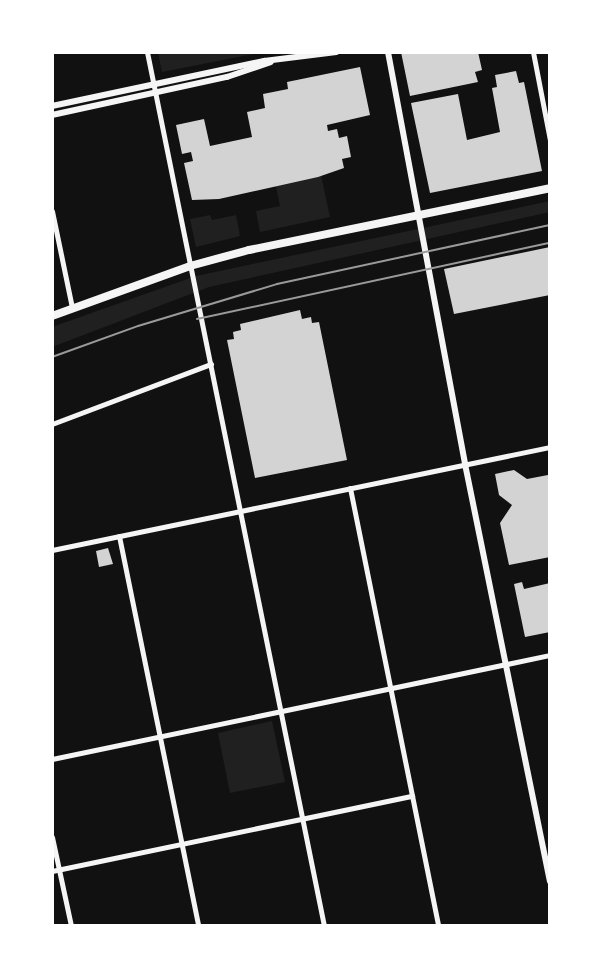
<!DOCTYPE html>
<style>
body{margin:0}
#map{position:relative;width:602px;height:978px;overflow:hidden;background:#111;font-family:Arial,sans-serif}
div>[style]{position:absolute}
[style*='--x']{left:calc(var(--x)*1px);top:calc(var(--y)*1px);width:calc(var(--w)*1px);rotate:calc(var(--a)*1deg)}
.green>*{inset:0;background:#202020}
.building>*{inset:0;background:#d3d3d3}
.minor>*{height:5px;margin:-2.5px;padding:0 2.5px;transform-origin:2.5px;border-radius:2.5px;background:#f5f5f5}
.tertiary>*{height:6px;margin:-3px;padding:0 3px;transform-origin:3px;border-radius:3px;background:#f5f5f5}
.primary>*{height:8px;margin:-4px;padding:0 4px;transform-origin:4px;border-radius:4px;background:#f5f5f5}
.rail>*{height:2px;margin:-1px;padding:0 1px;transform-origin:1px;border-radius:1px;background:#9a9a9a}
span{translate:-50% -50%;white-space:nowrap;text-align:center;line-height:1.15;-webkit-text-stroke:6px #fff;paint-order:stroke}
.frame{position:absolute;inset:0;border:54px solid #fff;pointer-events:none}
</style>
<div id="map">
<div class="green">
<i style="clip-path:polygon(158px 52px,258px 52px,258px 53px,162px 72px)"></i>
<i style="clip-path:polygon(321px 175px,330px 217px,260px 232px,256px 211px,280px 206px,276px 186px)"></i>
<i style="clip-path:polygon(550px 201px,550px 212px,209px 287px,52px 347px,52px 327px,196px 276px)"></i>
<i style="clip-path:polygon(210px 215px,212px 220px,236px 215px,240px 236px,196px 247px,190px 219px)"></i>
<i style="clip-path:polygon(272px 721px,285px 782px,230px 793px,218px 733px)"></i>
</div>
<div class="building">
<i style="clip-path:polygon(401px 52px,478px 52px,482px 70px,475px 72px,478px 82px,410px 96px)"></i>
<i style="clip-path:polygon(360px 67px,370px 115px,327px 125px,328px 131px,337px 129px,339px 138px,347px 136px,351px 157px,342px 159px,344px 168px,318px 177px,219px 199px,192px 200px,184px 163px,193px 161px,191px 152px,182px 154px,176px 125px,204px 119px,210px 146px,252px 137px,247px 112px,265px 108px,263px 94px,288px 89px,287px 82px)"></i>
<i style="clip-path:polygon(516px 71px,519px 83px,524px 82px,542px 171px,430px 193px,411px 103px,458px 94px,467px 140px,500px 132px,492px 88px,497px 87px,495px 75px)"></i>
<i style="clip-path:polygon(550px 247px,550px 295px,454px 314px,444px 269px)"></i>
<i style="clip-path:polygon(300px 310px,302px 319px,311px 317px,312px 323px,319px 322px,347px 460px,255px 478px,227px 340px,234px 339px,233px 332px,241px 330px,240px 324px)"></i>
<i style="clip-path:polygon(514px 470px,527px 479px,548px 475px,550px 557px,509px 565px,500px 523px,512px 505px,499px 495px,495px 474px)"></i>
<i style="clip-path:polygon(108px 548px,113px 564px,99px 567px,96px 551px)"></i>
<i style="clip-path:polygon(522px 582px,524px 589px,550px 583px,550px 632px,525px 637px,514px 584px)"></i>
</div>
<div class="minor">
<i style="--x:147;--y:52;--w:892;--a:78.55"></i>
<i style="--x:533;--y:52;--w:90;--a:79.1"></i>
<i style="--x:52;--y:211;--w:99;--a:78.3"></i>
<i style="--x:52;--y:424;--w:170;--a:-20.7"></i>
<i style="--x:350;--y:488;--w:447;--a:78.6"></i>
<i style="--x:119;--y:536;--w:398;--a:78.5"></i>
<i style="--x:52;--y:550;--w:509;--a:-11.69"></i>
<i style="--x:52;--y:759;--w:509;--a:-11.8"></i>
<i style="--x:52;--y:837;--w:91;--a:77.9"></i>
<i style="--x:52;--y:871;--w:368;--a:-11.8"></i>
</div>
<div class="tertiary">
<i style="--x:388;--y:52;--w:419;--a:79.4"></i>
<i style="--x:465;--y:464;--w:426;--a:78.5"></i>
<i style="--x:52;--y:106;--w:217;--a:-12"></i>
<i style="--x:264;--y:61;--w:73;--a:-7.1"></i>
<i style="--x:52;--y:115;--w:179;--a:-12.3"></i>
<i style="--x:227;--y:77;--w:46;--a:-18.8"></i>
</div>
<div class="primary">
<i style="--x:52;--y:316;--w:147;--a:-19.9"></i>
<i style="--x:190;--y:266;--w:61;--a:-15.2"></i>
<i style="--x:249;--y:250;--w:307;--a:-11.6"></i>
</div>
<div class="rail">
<i style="--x:197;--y:319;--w:361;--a:-12.2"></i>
<i style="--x:52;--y:357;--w:91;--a:-19.8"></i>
<i style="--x:138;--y:326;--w:145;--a:-16.8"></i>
<i style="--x:277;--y:284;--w:279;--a:-12.2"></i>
</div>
<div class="frame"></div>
</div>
